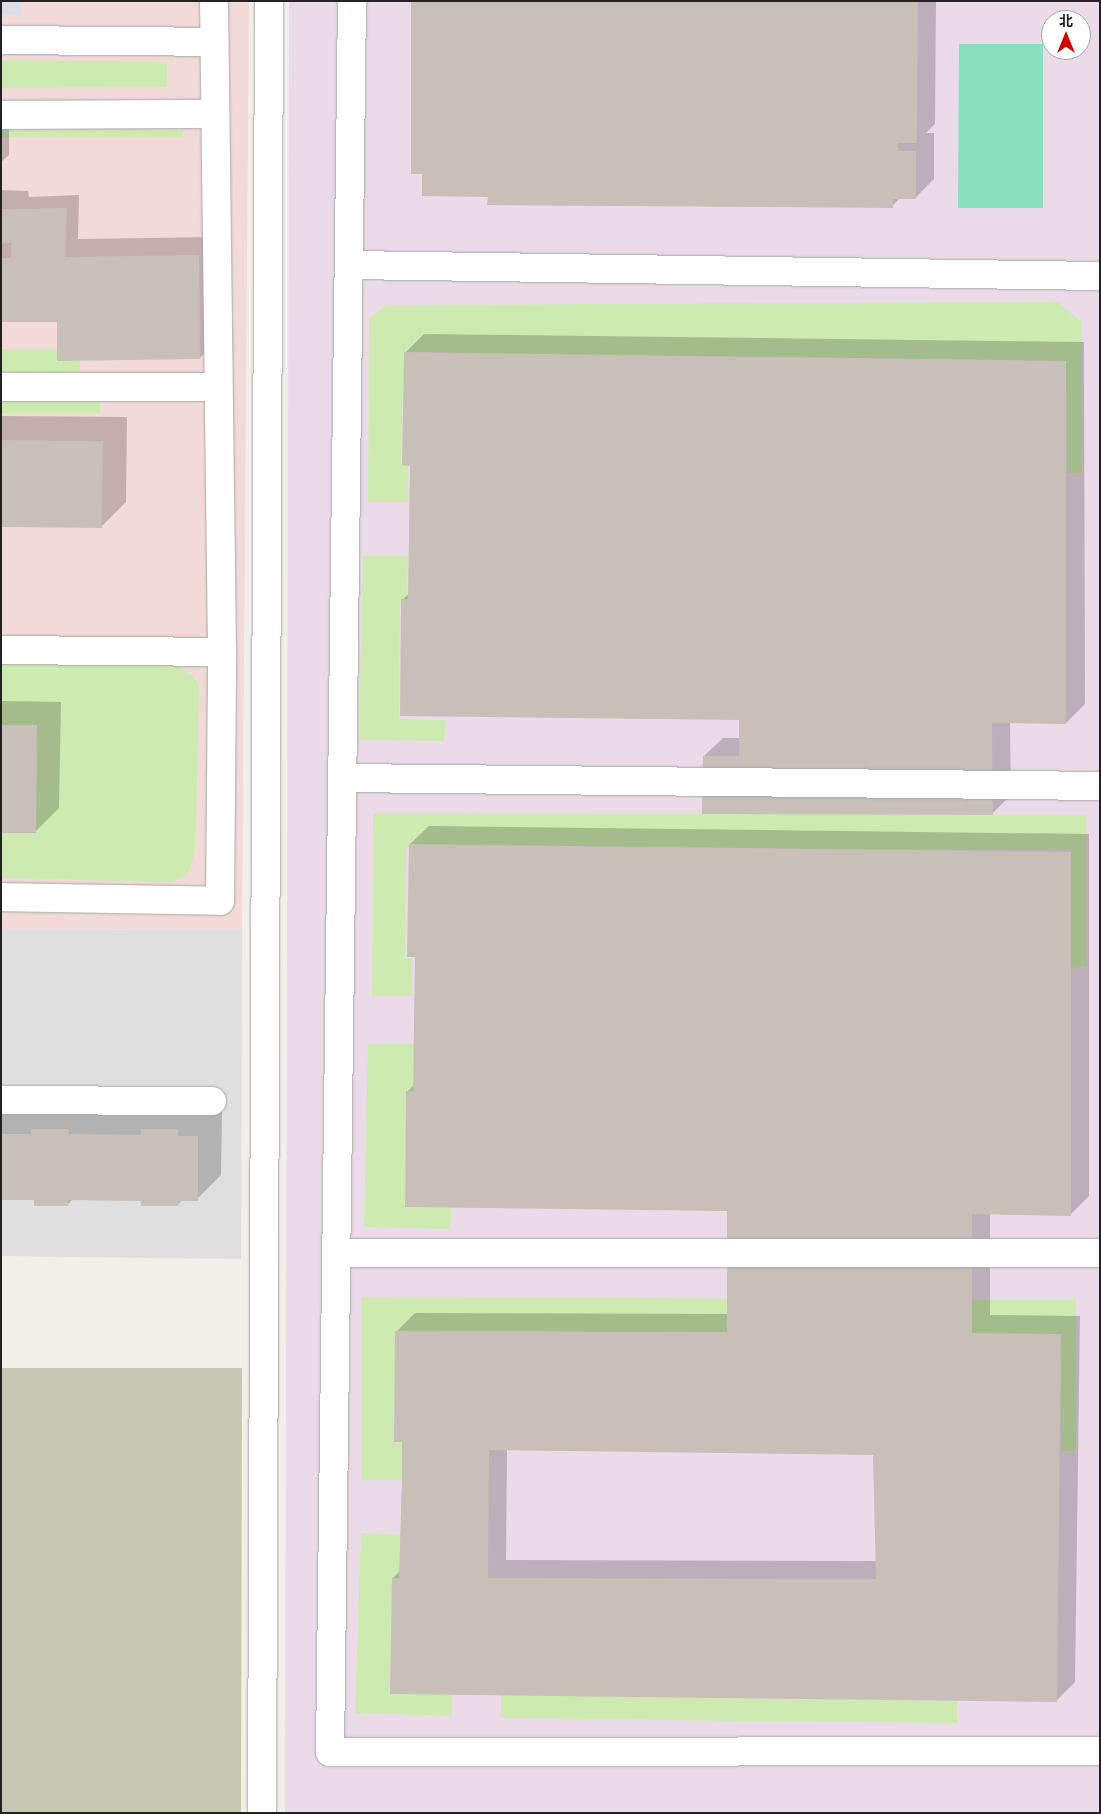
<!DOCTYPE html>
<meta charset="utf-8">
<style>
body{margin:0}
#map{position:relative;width:1101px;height:1814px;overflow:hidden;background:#f2efe9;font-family:Montserrat,"Noto Sans SC",sans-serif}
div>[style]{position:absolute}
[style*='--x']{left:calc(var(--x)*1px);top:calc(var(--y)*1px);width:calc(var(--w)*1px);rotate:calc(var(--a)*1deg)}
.residential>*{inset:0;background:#e0dfdf}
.commercial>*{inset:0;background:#f2dad9}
.industrial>*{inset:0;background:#ebdbe8}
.construction>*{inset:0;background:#c7c7b4}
.grass>*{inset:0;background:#cdebb0}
.pitch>*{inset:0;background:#88e0be}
.plaza>*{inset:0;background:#dddde8}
.shadow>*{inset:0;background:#0003}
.building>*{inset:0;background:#c7bfb8}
.roads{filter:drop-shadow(0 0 1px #a9a9a9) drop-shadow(0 0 1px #a9a9a9)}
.minor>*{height:28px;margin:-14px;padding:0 14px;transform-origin:14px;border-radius:14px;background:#fff}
span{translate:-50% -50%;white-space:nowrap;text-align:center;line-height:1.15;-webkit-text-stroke:4.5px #fff;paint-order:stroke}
.frame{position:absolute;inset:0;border:2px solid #222;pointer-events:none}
.north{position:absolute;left:1041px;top:10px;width:50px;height:50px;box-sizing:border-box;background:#fff;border:1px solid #a7a7a7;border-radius:50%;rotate:0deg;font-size:14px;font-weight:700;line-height:20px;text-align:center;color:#222}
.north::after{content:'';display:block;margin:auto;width:18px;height:22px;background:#d40000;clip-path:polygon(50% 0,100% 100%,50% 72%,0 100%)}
</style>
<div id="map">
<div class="residential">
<i style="clip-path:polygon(1px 929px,242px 930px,241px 1259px,1px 1256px)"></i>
</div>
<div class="commercial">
<i style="clip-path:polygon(1px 1px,249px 1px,242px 930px,1px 929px)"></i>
</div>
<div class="industrial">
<i style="clip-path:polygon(evenodd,289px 1px,1100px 1px,1100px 1813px,285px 1813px,289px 1px,1051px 20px,1081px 20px,1081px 50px,1051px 50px,1051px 20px)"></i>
</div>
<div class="construction">
<i style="clip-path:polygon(1px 1368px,242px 1368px,241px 1813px,1px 1813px)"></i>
</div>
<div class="grass">
<i style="clip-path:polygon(1px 60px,167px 62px,167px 87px,1px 88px)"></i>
<i style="clip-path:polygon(1px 127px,183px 130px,183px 137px,1px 137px)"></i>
<i style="clip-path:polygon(1057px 302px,1082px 322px,1082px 473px,1067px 473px,1066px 361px,404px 352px,401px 464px,408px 464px,408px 502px,368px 502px,369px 319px,386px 305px)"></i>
<i style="clip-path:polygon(1px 349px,57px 349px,80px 360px,80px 373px,1px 372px)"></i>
<i style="clip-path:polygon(1px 398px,101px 398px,100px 413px,1px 413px)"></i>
<i style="clip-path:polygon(363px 556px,408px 556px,407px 604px,400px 604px,399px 719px,446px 720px,444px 741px,359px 740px)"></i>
<i style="clip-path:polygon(1px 664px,176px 666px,193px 676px,199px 685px,196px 830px,194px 856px,187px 875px,172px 882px,1px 878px,1px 833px,36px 833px,37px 726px,1px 725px)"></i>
<i style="clip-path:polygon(373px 813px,1086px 815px,1086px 967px,1071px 967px,1071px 850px,406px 847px,405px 958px,412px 958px,412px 996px,372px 996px)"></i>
<i style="clip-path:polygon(368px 1044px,414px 1044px,413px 1091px,406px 1091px,405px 1207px,452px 1208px,450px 1229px,364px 1227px)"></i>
<i style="clip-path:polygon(362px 1297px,1076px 1300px,1076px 1451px,1061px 1451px,1061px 1334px,396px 1331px,394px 1442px,402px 1442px,402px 1480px,362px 1480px)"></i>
<i style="clip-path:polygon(361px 1533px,400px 1535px,399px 1578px,392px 1578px,390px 1694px,452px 1694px,452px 1716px,355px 1713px)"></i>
<i style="clip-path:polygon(501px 1695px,957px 1701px,957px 1723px,501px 1718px)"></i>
</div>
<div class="pitch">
<i style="clip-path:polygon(959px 44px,1043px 44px,1043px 208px,958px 208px)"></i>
</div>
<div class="plaza">
<i style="clip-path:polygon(1px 1px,21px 1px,21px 15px,1px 15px)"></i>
</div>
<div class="shadow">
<i style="clip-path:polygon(412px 1px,936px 1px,935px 124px,926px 133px,934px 133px,934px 179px,916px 197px,901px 197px,892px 206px,489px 196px)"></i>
<i style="clip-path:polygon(1px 126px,9px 126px,9px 155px,1px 162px)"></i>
<i style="clip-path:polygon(1px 190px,28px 191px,29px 197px,79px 195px,78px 239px,217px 237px,218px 339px,200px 358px,58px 320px,1px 321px)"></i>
<i style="clip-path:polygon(424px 334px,1084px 342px,1085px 704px,1066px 723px,1010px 722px,1011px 795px,992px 814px,704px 756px,723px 738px,740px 738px,740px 718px,402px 600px,410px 593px,411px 465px,405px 353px)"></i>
<i style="clip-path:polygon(1px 416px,127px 417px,126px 502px,102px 526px,1px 526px)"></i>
<i style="clip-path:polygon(1px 701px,61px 702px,59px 808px,35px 832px,1px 832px)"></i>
<i style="clip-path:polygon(evenodd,429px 826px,1089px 834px,1089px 1196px,1071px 1214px,990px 1213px,990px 1315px,1080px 1316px,1075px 1682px,1056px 1701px,393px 1578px,400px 1571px,403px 1441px,397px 1331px,415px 1313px,728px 1314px,729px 1210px,407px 1092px,415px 1084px,416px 956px,410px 844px,429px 826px,507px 1449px,874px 1453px,877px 1561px,506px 1560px,507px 1449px)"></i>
<i style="clip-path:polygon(1px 1110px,222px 1112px,221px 1175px,197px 1199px,183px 1199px,177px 1205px,142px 1199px,73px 1199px,68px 1204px,35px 1198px,1px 1198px)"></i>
</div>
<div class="building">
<i style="clip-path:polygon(411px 1px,918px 1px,917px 143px,898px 143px,898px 151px,916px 151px,916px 199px,893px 199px,893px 208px,487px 205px,488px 197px,422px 196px,422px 174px,411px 174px)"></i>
<i style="clip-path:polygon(67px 208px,65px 257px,199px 255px,200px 359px,57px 361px,57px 322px,1px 322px,1px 258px,11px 258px,11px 243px,1px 243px,1px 209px)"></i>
<i style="clip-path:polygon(404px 352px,1066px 361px,1066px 724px,992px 723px,993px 815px,702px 814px,703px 756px,739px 756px,739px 720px,400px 716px,401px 599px,408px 599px,410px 466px,402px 465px)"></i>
<i style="clip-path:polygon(1px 440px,103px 441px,102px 528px,1px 527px)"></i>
<i style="clip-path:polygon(1px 725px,37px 725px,36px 833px,1px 833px)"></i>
<i style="clip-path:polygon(evenodd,409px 844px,1071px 852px,1071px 1216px,972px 1214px,972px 1333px,1061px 1334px,1057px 1702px,390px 1694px,392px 1578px,399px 1578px,402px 1480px,402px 1442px,394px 1442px,395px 1331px,727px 1332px,727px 1211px,405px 1207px,406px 1091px,413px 1091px,415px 957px,407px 957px,409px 844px,489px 1450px,873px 1455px,876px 1579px,488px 1578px,489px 1450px)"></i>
<i style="clip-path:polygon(31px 1129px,69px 1129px,69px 1134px,141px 1135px,141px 1129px,178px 1129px,178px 1136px,198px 1136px,198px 1201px,178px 1201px,178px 1206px,141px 1206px,141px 1201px,68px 1200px,68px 1206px,34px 1206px,34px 1200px,1px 1200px,1px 1134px,31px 1134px)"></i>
</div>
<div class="roads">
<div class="minor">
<i style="--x:352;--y:1;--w:1751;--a:90.72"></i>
<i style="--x:330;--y:1752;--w:770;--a:-0.07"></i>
<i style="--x:1;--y:40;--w:213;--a:0.5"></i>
<i style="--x:1;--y:115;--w:214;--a:-0.3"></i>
<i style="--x:349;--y:265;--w:751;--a:0.84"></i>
<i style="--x:1;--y:387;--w:217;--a:0"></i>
<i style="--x:1;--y:650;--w:221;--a:0.5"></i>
<i style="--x:342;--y:778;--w:758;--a:0.6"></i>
<i style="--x:1;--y:897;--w:219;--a:1"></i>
<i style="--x:220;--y:901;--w:249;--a:-89.5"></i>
<i style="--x:222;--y:652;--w:651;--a:-90.7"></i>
<i style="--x:1;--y:1100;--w:211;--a:0.3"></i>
<i style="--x:337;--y:1253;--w:763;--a:0"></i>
<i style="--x:262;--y:1813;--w:1812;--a:-89.78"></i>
</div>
</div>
<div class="frame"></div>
<div class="north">北</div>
</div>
